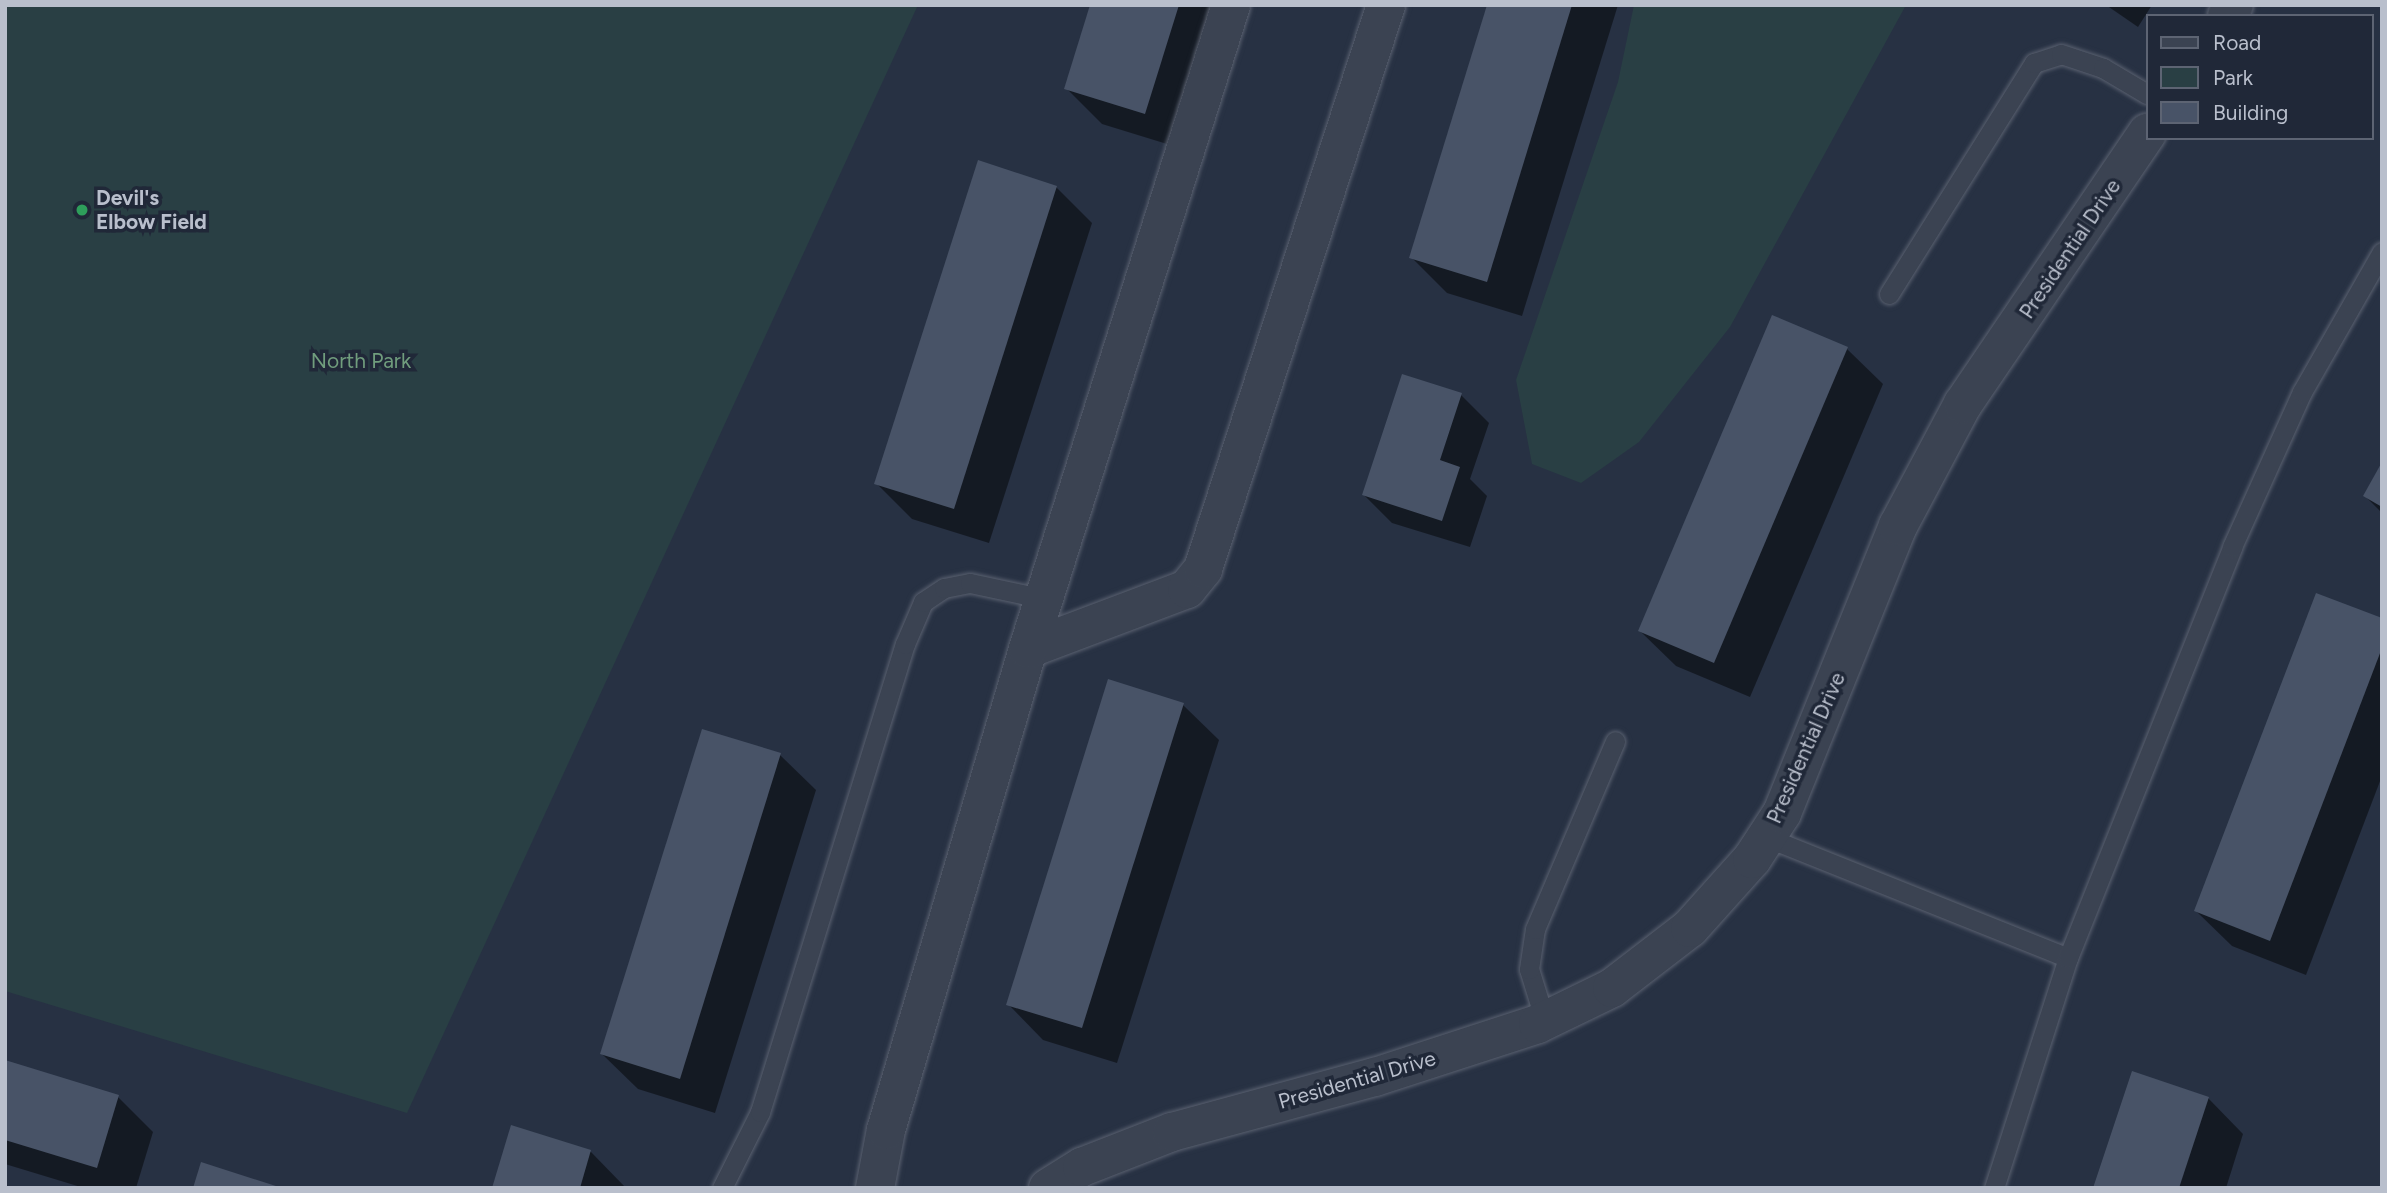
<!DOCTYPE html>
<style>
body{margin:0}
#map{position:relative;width:2387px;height:1193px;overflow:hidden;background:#273143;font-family:Figtree,sans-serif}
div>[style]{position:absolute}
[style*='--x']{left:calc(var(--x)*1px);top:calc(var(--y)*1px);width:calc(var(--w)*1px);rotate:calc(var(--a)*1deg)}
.green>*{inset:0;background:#293f44}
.shadow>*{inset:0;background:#0007}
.building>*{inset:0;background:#485367}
.roads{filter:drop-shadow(0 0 2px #5a6170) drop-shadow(0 0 2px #5a6170)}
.lane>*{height:19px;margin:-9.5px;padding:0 9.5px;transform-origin:9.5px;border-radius:9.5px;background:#3b4352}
.street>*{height:38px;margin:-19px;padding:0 19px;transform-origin:19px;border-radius:19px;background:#3b4352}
.dots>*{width:19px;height:19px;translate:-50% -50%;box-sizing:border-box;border:4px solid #202838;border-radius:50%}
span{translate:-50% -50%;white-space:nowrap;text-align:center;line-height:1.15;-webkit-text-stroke:7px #202838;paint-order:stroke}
.poi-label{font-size:21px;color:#b9bfcc;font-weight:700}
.left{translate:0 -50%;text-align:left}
.street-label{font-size:21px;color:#b9bfcc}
.park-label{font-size:21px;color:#709d7d}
.frame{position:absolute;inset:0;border:7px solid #b9bfcc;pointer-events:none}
.legend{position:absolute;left:2146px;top:14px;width:228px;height:126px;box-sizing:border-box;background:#202838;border:2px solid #5d6473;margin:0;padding:9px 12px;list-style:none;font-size:21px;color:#b9bfcc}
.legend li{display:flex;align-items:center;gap:14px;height:35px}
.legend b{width:35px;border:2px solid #5d6473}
</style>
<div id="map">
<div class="green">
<i style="clip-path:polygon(5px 5px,918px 5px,407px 1113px,5px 991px)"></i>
<i style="clip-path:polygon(1634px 5px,1906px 5px,1730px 327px,1639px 442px,1581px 483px,1532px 464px,1516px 380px,1618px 82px)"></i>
</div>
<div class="shadow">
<i style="clip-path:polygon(1092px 5px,1226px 5px,1180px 148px,1102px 124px,1066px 88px)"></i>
<i style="clip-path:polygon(1489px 5px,1618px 5px,1522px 316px,1447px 293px,1411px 257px)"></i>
<i style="clip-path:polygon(2106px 5px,2152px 5px,2138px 27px)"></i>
<i style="clip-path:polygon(1056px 187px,1092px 223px,989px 543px,912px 519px,876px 483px)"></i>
<i style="clip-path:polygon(1773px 317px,1847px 349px,1883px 384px,1750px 697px,1676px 666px,1640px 631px)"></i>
<i style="clip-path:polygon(1461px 395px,1489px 423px,1470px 479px,1487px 496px,1470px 547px,1392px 523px,1364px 495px)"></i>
<i style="clip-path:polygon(2382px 465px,2382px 513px,2365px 496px)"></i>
<i style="clip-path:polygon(2382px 620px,2382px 776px,2306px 975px,2232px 946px,2196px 911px)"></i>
<i style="clip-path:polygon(1183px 705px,1219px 740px,1117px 1063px,1043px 1040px,1008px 1004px)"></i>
<i style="clip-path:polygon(780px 755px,816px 790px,715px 1113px,638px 1089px,602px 1054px)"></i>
<i style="clip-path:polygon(5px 1062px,118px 1097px,153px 1132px,136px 1188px,84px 1188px,5px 1164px)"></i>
<i style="clip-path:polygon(2208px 1098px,2243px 1134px,2226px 1188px,2095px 1188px)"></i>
<i style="clip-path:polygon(513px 1127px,591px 1152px,626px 1188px,494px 1188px)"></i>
</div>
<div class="building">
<i style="clip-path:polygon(1090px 5px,1179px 5px,1145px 114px,1064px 89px)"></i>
<i style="clip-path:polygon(1487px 5px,1572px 5px,1487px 282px,1409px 258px)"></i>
<i style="clip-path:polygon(978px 160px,1057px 186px,954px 509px,874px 484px)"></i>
<i style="clip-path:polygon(1772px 315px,1848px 347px,1714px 663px,1638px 631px)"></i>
<i style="clip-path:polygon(1402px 374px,1462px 393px,1440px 460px,1460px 467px,1442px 521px,1362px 495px)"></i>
<i style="clip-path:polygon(2382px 462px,2382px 507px,2363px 496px)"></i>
<i style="clip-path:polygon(2316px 593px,2382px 618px,2382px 648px,2270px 941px,2194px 911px)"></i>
<i style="clip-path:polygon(1108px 679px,1184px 703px,1082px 1028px,1006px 1005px)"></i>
<i style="clip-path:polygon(702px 729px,781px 753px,680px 1079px,600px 1054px)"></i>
<i style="clip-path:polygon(5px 1060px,119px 1095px,97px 1168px,5px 1140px)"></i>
<i style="clip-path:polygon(2132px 1071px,2209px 1097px,2179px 1188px,2093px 1188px)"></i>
<i style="clip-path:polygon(511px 1125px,591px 1150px,580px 1188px,492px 1188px)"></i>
<i style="clip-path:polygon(201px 1162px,279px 1187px,279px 1188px,193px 1188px)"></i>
</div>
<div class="roads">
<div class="lane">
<i style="--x:1889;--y:294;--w:273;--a:-57.9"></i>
<i style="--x:2034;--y:63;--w:28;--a:-18"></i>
<i style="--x:2061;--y:54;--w:44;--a:18.4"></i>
<i style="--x:2103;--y:68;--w:51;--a:30.6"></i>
<i style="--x:1766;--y:837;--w:325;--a:21.8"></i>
<i style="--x:1545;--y:1021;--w:54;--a:-107.1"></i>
<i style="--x:1529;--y:969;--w:40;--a:-81.5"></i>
<i style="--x:1535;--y:929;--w:204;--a:-66.9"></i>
<i style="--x:722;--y:1188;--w:85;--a:-63.4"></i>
<i style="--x:760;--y:1112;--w:490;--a:-72.8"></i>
<i style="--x:905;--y:644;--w:46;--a:-66.8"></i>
<i style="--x:923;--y:602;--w:25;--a:-34"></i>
<i style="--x:944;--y:588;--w:26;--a:-11"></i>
<i style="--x:970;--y:583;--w:77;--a:12"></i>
<i style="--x:1994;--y:1188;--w:242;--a:-72.2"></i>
<i style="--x:2068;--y:958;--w:443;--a:-68.2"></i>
<i style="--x:2232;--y:547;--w:170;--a:-65.7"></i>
<i style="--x:2302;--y:392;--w:161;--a:-60.3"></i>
</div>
<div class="street">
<i style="--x:2227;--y:16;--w:13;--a:-58"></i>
<i style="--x:1028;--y:649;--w:170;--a:-20.7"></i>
<i style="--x:1187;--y:589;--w:26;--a:-51"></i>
<i style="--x:1203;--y:569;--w:593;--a:-72.02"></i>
<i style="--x:875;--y:1188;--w:59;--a:-79.3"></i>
<i style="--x:886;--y:1130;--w:502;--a:-73.55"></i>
<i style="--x:1028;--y:649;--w:675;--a:-72.5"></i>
<i style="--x:1048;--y:1188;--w:40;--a:-32"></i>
<i style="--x:1082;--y:1167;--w:97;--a:-21.3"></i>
<i style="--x:1172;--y:1132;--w:210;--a:-15.2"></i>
<i style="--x:1375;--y:1077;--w:171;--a:-18"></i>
<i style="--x:1538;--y:1024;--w:82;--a:-25.9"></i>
<i style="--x:1612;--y:988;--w:98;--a:-37.6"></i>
<i style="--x:1690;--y:928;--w:93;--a:-48.1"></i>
<i style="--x:1752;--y:859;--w:55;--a:-56.9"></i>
<i style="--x:1782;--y:813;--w:310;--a:-68"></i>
<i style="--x:1898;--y:526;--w:138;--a:-62"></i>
<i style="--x:1963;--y:404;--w:328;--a:-55.8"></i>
</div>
</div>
<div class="dots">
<i style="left:82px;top:210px;background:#2e9e5b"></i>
</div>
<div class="poi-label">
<span class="left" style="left:96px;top:210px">Devil's<br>Elbow Field</span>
</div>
<div class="street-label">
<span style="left:2070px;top:249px;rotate:-56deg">Presidential Drive</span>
<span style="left:1806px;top:748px;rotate:-66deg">Presidential Drive</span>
<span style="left:1357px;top:1080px;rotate:-16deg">Presidential Drive</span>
</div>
<div class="park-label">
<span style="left:361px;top:361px">North Park</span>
</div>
<div class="frame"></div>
<ul class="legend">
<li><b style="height:9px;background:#3b4352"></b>Road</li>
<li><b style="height:19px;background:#293f44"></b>Park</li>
<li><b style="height:19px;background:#485367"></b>Building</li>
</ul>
</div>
